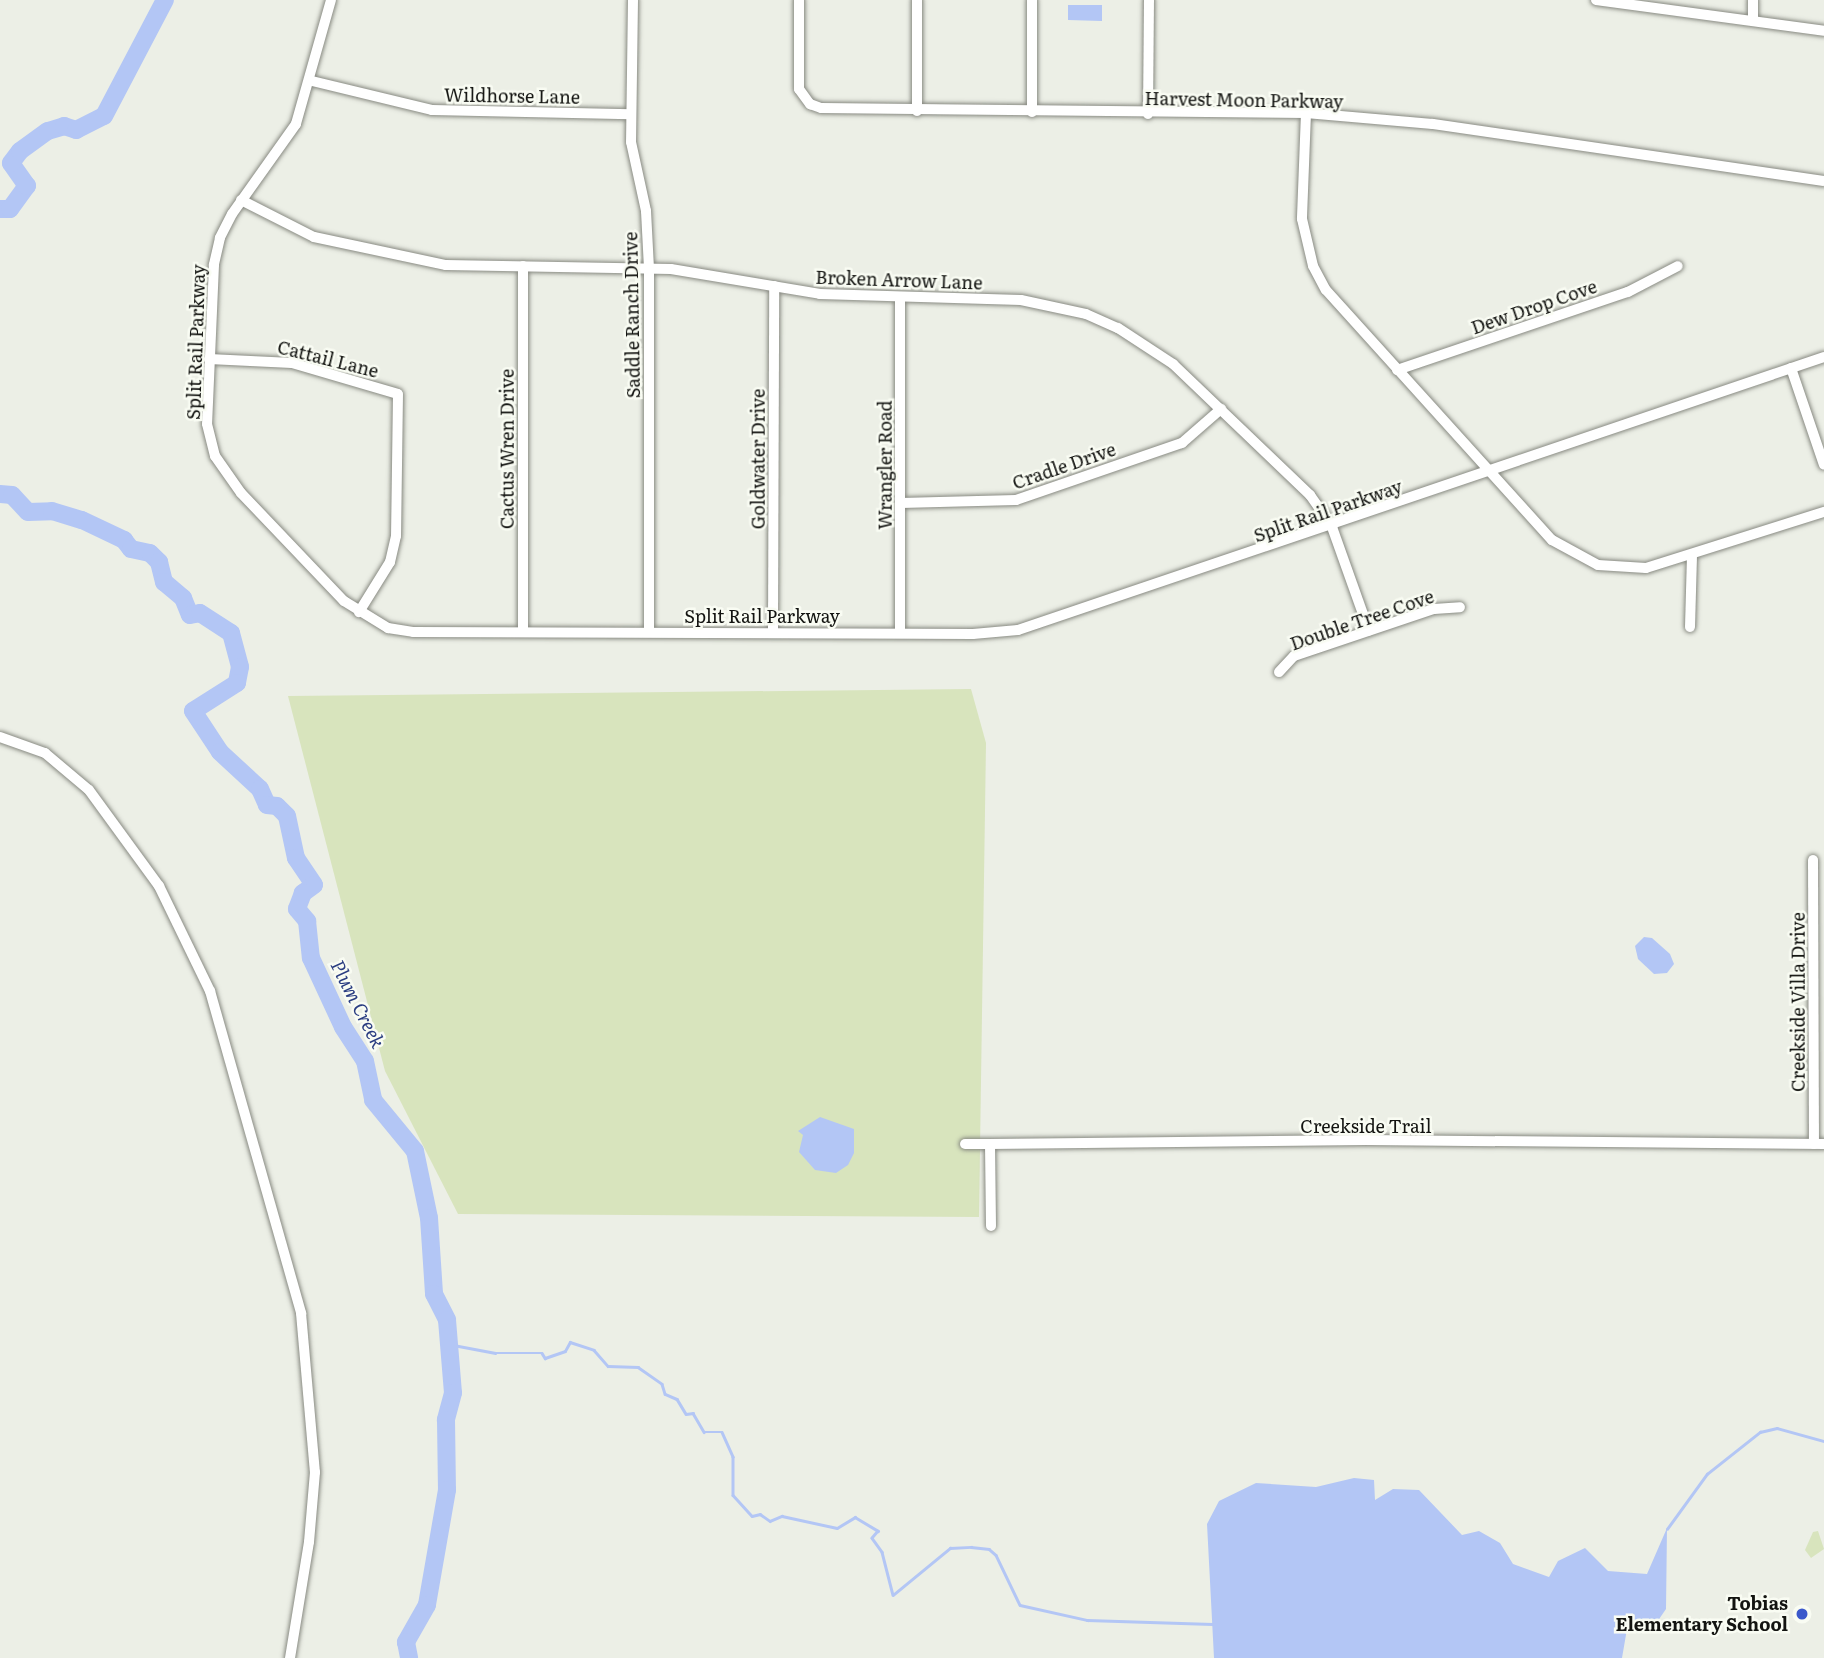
<!DOCTYPE html>
<style>
body{margin:0}
#map{position:relative;width:1824px;height:1658px;overflow:hidden;background:#ecefe6;font-family:Literata,serif}
div>[style]{position:absolute}
[style*='--x']{left:calc(var(--x)*1px);top:calc(var(--y)*1px);width:calc(var(--w)*1px);rotate:calc(var(--a)*1deg)}
.green>*{inset:0;background:#d8e4bd}
.water>*{inset:0;background:#b3c6f5}
.stream>*{height:2.5px;margin:-1.25px;padding:0 1.25px;transform-origin:1.25px;border-radius:1.25px;background:#b3c6f5}
.river>*{height:18px;margin:-9px;padding:0 9px;transform-origin:9px;border-radius:9px;background:#b3c6f5}
.roads{filter:drop-shadow(0 0 2px #888a82) drop-shadow(0 0 2px #888a82)}
.street>*{height:10px;margin:-5px;padding:0 5px;transform-origin:5px;border-radius:5px;background:#fff}
.dots>*{width:19px;height:19px;translate:-50% -50%;box-sizing:border-box;border:4px solid #f9fcf3;border-radius:50%}
span{translate:-50% -50%;white-space:nowrap;text-align:center;line-height:1.15;-webkit-text-stroke:5px #f9fcf3;paint-order:stroke}
.street-label{font-size:18px;color:#131411}
.poi-label{font-size:18px;color:#131411;font-weight:700}
.right{translate:-100% -50%;text-align:right}
.water-label{font-size:19px;color:#2a3d81;font-style:italic}
</style>
<div id="map">
<div class="green">
<i style="clip-path:polygon(971px 689px,986px 743px,979px 1217px,458px 1214px,385px 1071px,288px 696px)"></i>
<i style="clip-path:polygon(1818px 1531px,1824px 1549px,1811px 1558px,1805px 1550px,1813px 1532px)"></i>
</div>
<div class="water">
<i style="clip-path:polygon(1068px 5px,1102px 5px,1102px 21px,1068px 20px)"></i>
<i style="clip-path:polygon(1644px 937px,1652px 938px,1670px 954px,1674px 964px,1667px 973px,1654px 974px,1638px 959px,1635px 946px)"></i>
<i style="clip-path:polygon(820px 1117px,854px 1129px,854px 1153px,848px 1165px,836px 1173px,815px 1170px,799px 1152px,803px 1135px,798px 1131px)"></i>
<i style="clip-path:polygon(1354px 1478px,1374px 1480px,1375px 1500px,1393px 1489px,1419px 1490px,1462px 1535px,1479px 1531px,1500px 1543px,1513px 1564px,1549px 1577px,1558px 1561px,1585px 1548px,1608px 1571px,1647px 1574px,1667px 1528px,1666px 1609px,1655px 1625px,1627px 1629px,1622px 1658px,1214px 1658px,1207px 1524px,1219px 1501px,1256px 1483px,1316px 1487px)"></i>
</div>
<div class="stream">
<i style="--x:448;--y:1344;--w:48;--a:10.8"></i>
<i style="--x:495;--y:1353;--w:47;--a:0"></i>
<i style="--x:542;--y:1353;--w:6;--a:59"></i>
<i style="--x:545;--y:1358;--w:21;--a:-19"></i>
<i style="--x:565;--y:1351;--w:10;--a:-61"></i>
<i style="--x:570;--y:1342;--w:25;--a:18"></i>
<i style="--x:594;--y:1350;--w:21;--a:49"></i>
<i style="--x:608;--y:1366;--w:30;--a:2"></i>
<i style="--x:638;--y:1367;--w:29;--a:35"></i>
<i style="--x:662;--y:1384;--w:10;--a:73"></i>
<i style="--x:665;--y:1394;--w:13;--a:23"></i>
<i style="--x:677;--y:1399;--w:17;--a:59"></i>
<i style="--x:686;--y:1414;--w:7;--a:-8"></i>
<i style="--x:693;--y:1413;--w:22;--a:60"></i>
<i style="--x:704;--y:1432;--w:18;--a:0"></i>
<i style="--x:722;--y:1432;--w:27;--a:66"></i>
<i style="--x:733;--y:1457;--w:38;--a:90"></i>
<i style="--x:733;--y:1495;--w:28;--a:48"></i>
<i style="--x:752;--y:1516;--w:8;--a:-14"></i>
<i style="--x:760;--y:1514;--w:12;--a:35"></i>
<i style="--x:770;--y:1521;--w:13;--a:-23"></i>
<i style="--x:782;--y:1516;--w:56;--a:12.3"></i>
<i style="--x:837;--y:1528;--w:21;--a:-31"></i>
<i style="--x:855;--y:1517;--w:27;--a:31"></i>
<i style="--x:878;--y:1531;--w:9;--a:131"></i>
<i style="--x:872;--y:1538;--w:17;--a:54"></i>
<i style="--x:882;--y:1552;--w:44;--a:75.7"></i>
<i style="--x:893;--y:1595;--w:74;--a:-39.5"></i>
<i style="--x:950;--y:1548;--w:21;--a:-3"></i>
<i style="--x:971;--y:1547;--w:18;--a:6"></i>
<i style="--x:989;--y:1549;--w:9;--a:41"></i>
<i style="--x:996;--y:1555;--w:55;--a:64.4"></i>
<i style="--x:1020;--y:1605;--w:69;--a:12.6"></i>
<i style="--x:1087;--y:1620;--w:125;--a:1.8"></i>
<i style="--x:1667;--y:1529;--w:68;--a:-54"></i>
<i style="--x:1707;--y:1474;--w:68;--a:-38.4"></i>
<i style="--x:1760;--y:1432;--w:17;--a:-13"></i>
<i style="--x:1777;--y:1428;--w:49;--a:15.5"></i>
</div>
<div class="river">
<i style="--x:0;--y:209;--w:10;--a:0"></i>
<i style="--x:10;--y:209;--w:29;--a:-54"></i>
<i style="--x:27;--y:186;--w:28;--a:-125"></i>
<i style="--x:11;--y:163;--w:15;--a:-53"></i>
<i style="--x:20;--y:151;--w:34;--a:-36"></i>
<i style="--x:48;--y:131;--w:17;--a:-17"></i>
<i style="--x:64;--y:126;--w:13;--a:18"></i>
<i style="--x:76;--y:130;--w:31;--a:-27"></i>
<i style="--x:104;--y:116;--w:131;--a:-62.3"></i>
<i style="--x:0;--y:494;--w:12;--a:5"></i>
<i style="--x:12;--y:495;--w:23;--a:47"></i>
<i style="--x:28;--y:512;--w:24;--a:-2"></i>
<i style="--x:52;--y:511;--w:31;--a:17"></i>
<i style="--x:82;--y:520;--w:47;--a:25.5"></i>
<i style="--x:124;--y:540;--w:11;--a:52"></i>
<i style="--x:131;--y:549;--w:19;--a:12"></i>
<i style="--x:150;--y:553;--w:13;--a:45"></i>
<i style="--x:159;--y:562;--w:21;--a:76"></i>
<i style="--x:164;--y:582;--w:25;--a:40"></i>
<i style="--x:183;--y:598;--w:18;--a:68"></i>
<i style="--x:190;--y:615;--w:10;--a:-11"></i>
<i style="--x:200;--y:613;--w:37;--a:33"></i>
<i style="--x:231;--y:633;--w:35;--a:75"></i>
<i style="--x:240;--y:667;--w:16;--a:101"></i>
<i style="--x:237;--y:683;--w:52;--a:147.5"></i>
<i style="--x:193;--y:711;--w:49;--a:56.6"></i>
<i style="--x:220;--y:752;--w:54;--a:42.8"></i>
<i style="--x:260;--y:789;--w:17;--a:66"></i>
<i style="--x:267;--y:805;--w:10;--a:6"></i>
<i style="--x:277;--y:806;--w:14;--a:45"></i>
<i style="--x:287;--y:816;--w:43;--a:77.9"></i>
<i style="--x:296;--y:858;--w:32;--a:56"></i>
<i style="--x:314;--y:885;--w:14;--a:144"></i>
<i style="--x:303;--y:893;--w:17;--a:111"></i>
<i style="--x:297;--y:909;--w:16;--a:50"></i>
<i style="--x:307;--y:921;--w:37;--a:84"></i>
<i style="--x:311;--y:958;--w:76;--a:65.1"></i>
<i style="--x:343;--y:1027;--w:40;--a:57.1"></i>
<i style="--x:365;--y:1061;--w:40;--a:78"></i>
<i style="--x:373;--y:1100;--w:66;--a:50.5"></i>
<i style="--x:415;--y:1151;--w:68;--a:78.2"></i>
<i style="--x:429;--y:1218;--w:76;--a:86.2"></i>
<i style="--x:434;--y:1294;--w:29;--a:63"></i>
<i style="--x:447;--y:1320;--w:73;--a:85.3"></i>
<i style="--x:453;--y:1393;--w:28;--a:105"></i>
<i style="--x:446;--y:1420;--w:70;--a:89.2"></i>
<i style="--x:447;--y:1490;--w:117;--a:99.9"></i>
<i style="--x:427;--y:1605;--w:43;--a:119.6"></i>
<i style="--x:406;--y:1642;--w:16;--a:79"></i>
</div>
<div class="roads">
<div class="street">
<i style="--x:331;--y:0;--w:129;--a:105.8"></i>
<i style="--x:296;--y:124;--w:110;--a:125.4"></i>
<i style="--x:232;--y:214;--w:27;--a:117"></i>
<i style="--x:220;--y:238;--w:28;--a:103"></i>
<i style="--x:214;--y:265;--w:159;--a:92.5"></i>
<i style="--x:207;--y:424;--w:33;--a:76"></i>
<i style="--x:215;--y:456;--w:45;--a:54.9"></i>
<i style="--x:241;--y:493;--w:149;--a:46.4"></i>
<i style="--x:344;--y:601;--w:52;--a:31.5"></i>
<i style="--x:388;--y:628;--w:25;--a:9"></i>
<i style="--x:413;--y:632;--w:560;--a:0.2"></i>
<i style="--x:973;--y:634;--w:45;--a:-5.1"></i>
<i style="--x:1018;--y:630;--w:851;--a:-18.71"></i>
<i style="--x:633;--y:0;--w:142;--a:90.8"></i>
<i style="--x:631;--y:142;--w:71;--a:77.7"></i>
<i style="--x:646;--y:211;--w:57;--a:87"></i>
<i style="--x:649;--y:268;--w:364;--a:90"></i>
<i style="--x:799;--y:0;--w:89;--a:90"></i>
<i style="--x:799;--y:89;--w:19;--a:54"></i>
<i style="--x:810;--y:104;--w:12;--a:20"></i>
<i style="--x:821;--y:108;--w:485;--a:0.6"></i>
<i style="--x:1306;--y:113;--w:127;--a:5"></i>
<i style="--x:1433;--y:124;--w:395;--a:8.3"></i>
<i style="--x:1596;--y:0;--w:230;--a:7.7"></i>
<i style="--x:1753;--y:21;--w:21;--a:-90"></i>
<i style="--x:312;--y:81;--w:123;--a:13.6"></i>
<i style="--x:432;--y:110;--w:199;--a:1.2"></i>
<i style="--x:917;--y:111;--w:111;--a:-90"></i>
<i style="--x:1032;--y:112;--w:112;--a:-90"></i>
<i style="--x:1306;--y:113;--w:106;--a:92.2"></i>
<i style="--x:1302;--y:219;--w:48;--a:76.8"></i>
<i style="--x:1313;--y:266;--w:27;--a:62"></i>
<i style="--x:1326;--y:290;--w:337;--a:47.9"></i>
<i style="--x:1552;--y:540;--w:52;--a:28.5"></i>
<i style="--x:1598;--y:565;--w:48;--a:3.6"></i>
<i style="--x:1646;--y:568;--w:187;--a:-17.5"></i>
<i style="--x:1148;--y:114;--w:114;--a:-89.5"></i>
<i style="--x:241;--y:200;--w:82;--a:26.9"></i>
<i style="--x:314;--y:237;--w:135;--a:12"></i>
<i style="--x:446;--y:265;--w:225;--a:1"></i>
<i style="--x:671;--y:269;--w:151;--a:9.5"></i>
<i style="--x:820;--y:294;--w:201;--a:1.7"></i>
<i style="--x:1021;--y:300;--w:66;--a:12.2"></i>
<i style="--x:1086;--y:314;--w:35;--a:24"></i>
<i style="--x:1118;--y:328;--w:66;--a:33.2"></i>
<i style="--x:1173;--y:364;--w:190;--a:43.7"></i>
<i style="--x:1310;--y:495;--w:39;--a:55"></i>
<i style="--x:1332;--y:527;--w:110;--a:70.4"></i>
<i style="--x:523;--y:266;--w:366;--a:90"></i>
<i style="--x:209;--y:359;--w:83;--a:2.8"></i>
<i style="--x:292;--y:363;--w:110;--a:16.3"></i>
<i style="--x:398;--y:394;--w:142;--a:90.8"></i>
<i style="--x:396;--y:536;--w:27;--a:103"></i>
<i style="--x:390;--y:562;--w:59;--a:121.8"></i>
<i style="--x:1791;--y:368;--w:102;--a:71.2"></i>
<i style="--x:1397;--y:370;--w:244;--a:-18.7"></i>
<i style="--x:1628;--y:292;--w:56;--a:-27.5"></i>
<i style="--x:901;--y:503;--w:115;--a:-1.5"></i>
<i style="--x:1016;--y:500;--w:176;--a:-19"></i>
<i style="--x:1182;--y:443;--w:52;--a:-41.1"></i>
<i style="--x:1690;--y:627;--w:70;--a:-88.4"></i>
<i style="--x:773;--y:632;--w:346;--a:-89.8"></i>
<i style="--x:900;--y:632;--w:334;--a:-90"></i>
<i style="--x:1279;--y:672;--w:22;--a:-47"></i>
<i style="--x:1294;--y:656;--w:148;--a:-18.6"></i>
<i style="--x:1434;--y:609;--w:26;--a:-4"></i>
<i style="--x:0;--y:737;--w:48;--a:19.6"></i>
<i style="--x:45;--y:753;--w:57;--a:40.1"></i>
<i style="--x:89;--y:790;--w:119;--a:53.9"></i>
<i style="--x:159;--y:886;--w:117;--a:64.1"></i>
<i style="--x:210;--y:991;--w:335;--a:74.2"></i>
<i style="--x:301;--y:1313;--w:160;--a:85"></i>
<i style="--x:315;--y:1472;--w:70;--a:94.9"></i>
<i style="--x:309;--y:1542;--w:118;--a:99.3"></i>
<i style="--x:1813;--y:860;--w:284;--a:89.8"></i>
<i style="--x:965;--y:1144;--w:25;--a:0"></i>
<i style="--x:991;--y:1226;--w:82;--a:-90.7"></i>
<i style="--x:990;--y:1144;--w:376;--a:-0.6"></i>
<i style="--x:1366;--y:1140;--w:458;--a:0.5"></i>
</div>
</div>
<div class="dots">
<i style="left:1802px;top:1614px;background:#3b59cb"></i>
</div>
<div class="street-label">
<span style="left:512px;top:96px;rotate:1deg">Wildhorse Lane</span>
<span style="left:1244px;top:100px;rotate:1deg">Harvest Moon Parkway</span>
<span style="left:899px;top:280px;rotate:2deg">Broken Arrow Lane</span>
<span style="left:1534px;top:307px;rotate:-19deg">Dew Drop Cove</span>
<span style="left:632px;top:315px;rotate:-91deg">Saddle Ranch Drive</span>
<span style="left:196px;top:342px;rotate:-88deg">Split Rail Parkway</span>
<span style="left:328px;top:359px;rotate:14deg">Cattail Lane</span>
<span style="left:507px;top:449px;rotate:-90deg">Cactus Wren Drive</span>
<span style="left:758px;top:459px;rotate:-90deg">Goldwater Drive</span>
<span style="left:885px;top:465px;rotate:-90deg">Wrangler Road</span>
<span style="left:1064px;top:466px;rotate:-19deg">Cradle Drive</span>
<span style="left:1328px;top:511px;rotate:-19deg">Split Rail Parkway</span>
<span style="left:762px;top:616px">Split Rail Parkway</span>
<span style="left:1362px;top:620px;rotate:-19deg">Double Tree Cove</span>
<span style="left:1798px;top:1002px;rotate:-90deg">Creekside Villa Drive</span>
<span style="left:1366px;top:1126px">Creekside Trail</span>
</div>
<div class="poi-label">
<span class="right" style="left:1788px;top:1614px">Tobias<br>Elementary School</span>
</div>
<div class="water-label">
<span style="left:358px;top:1004px;rotate:63deg">Plum Creek</span>
</div>
</div>
